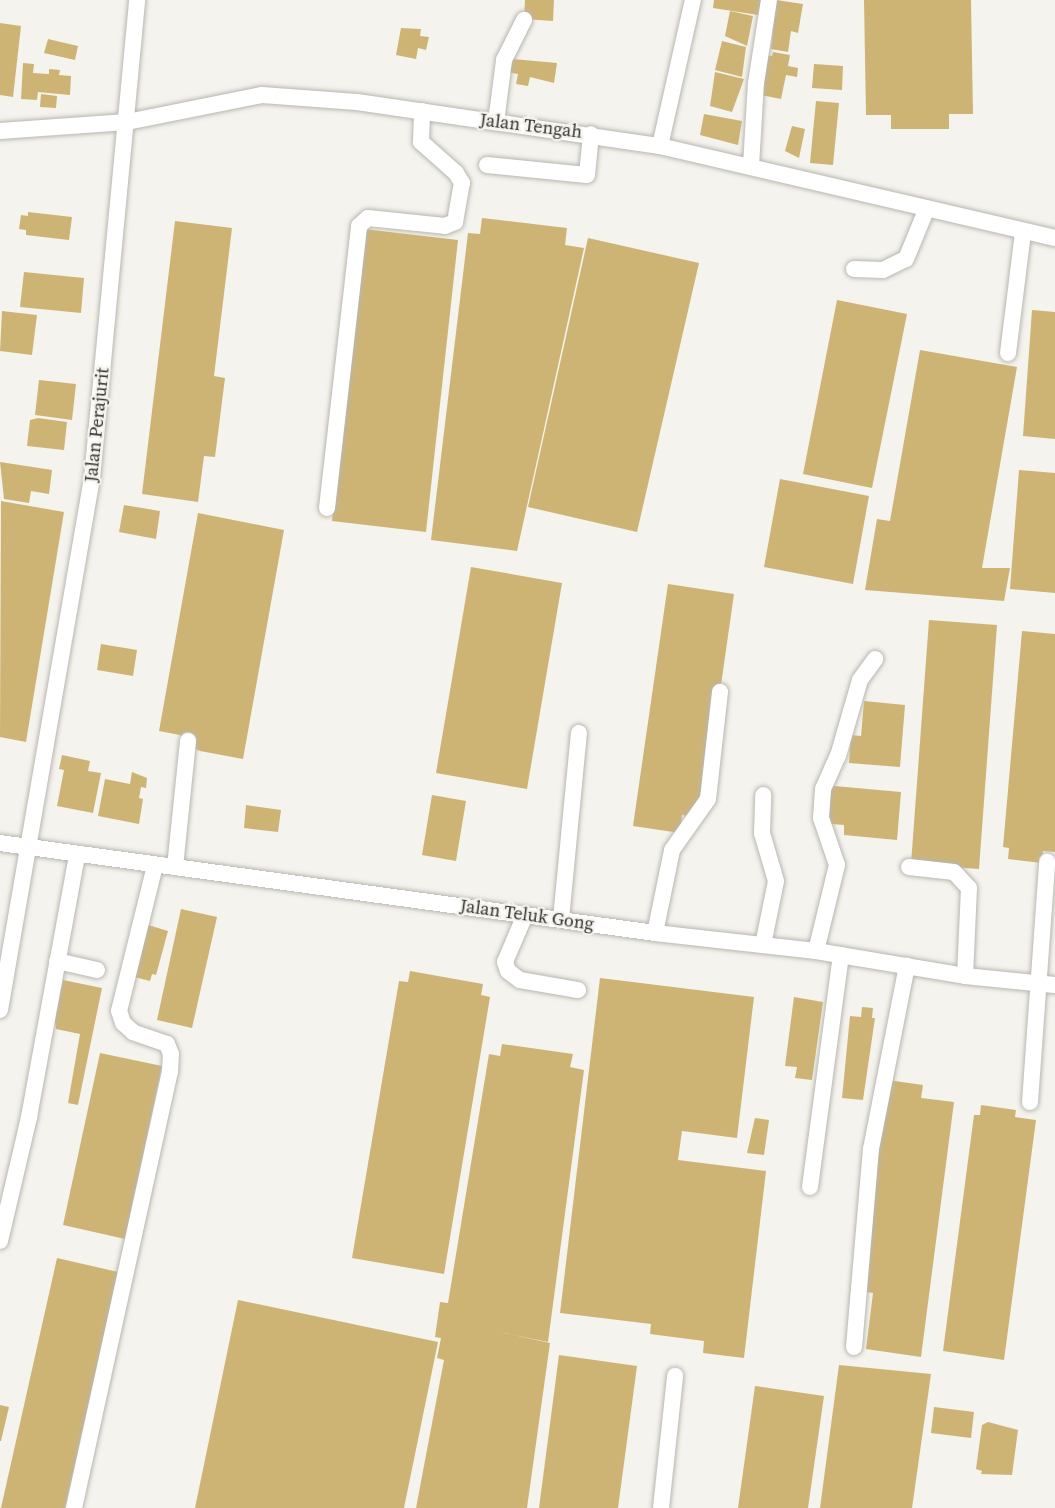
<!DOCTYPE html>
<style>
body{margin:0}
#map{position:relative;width:1055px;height:1508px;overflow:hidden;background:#f5f3ed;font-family:"Source Serif 4",serif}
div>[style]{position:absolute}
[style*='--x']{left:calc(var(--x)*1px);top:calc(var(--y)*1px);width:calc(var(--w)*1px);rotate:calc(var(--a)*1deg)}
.building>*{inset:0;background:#ceb474}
.roads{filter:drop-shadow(0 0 2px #b8b6b0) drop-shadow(0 0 2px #b8b6b0)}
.minor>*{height:16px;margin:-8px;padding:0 8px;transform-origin:8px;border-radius:8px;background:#fff}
span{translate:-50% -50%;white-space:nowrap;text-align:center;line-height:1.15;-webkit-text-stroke:4.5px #f5f3ed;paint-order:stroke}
.street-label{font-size:18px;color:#343331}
</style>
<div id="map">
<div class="building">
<i style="clip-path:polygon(525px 0,554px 0,553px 21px,524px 19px)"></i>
<i style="clip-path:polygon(714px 0,761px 0,758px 15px,713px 8px)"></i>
<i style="clip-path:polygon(776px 0,803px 4px,798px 33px,791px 31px,788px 52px,771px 49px)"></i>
<i style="clip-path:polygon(864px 0,971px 0,973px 114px,949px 114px,949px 129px,891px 129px,891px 115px,866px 115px)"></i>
<i style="clip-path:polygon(730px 11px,753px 16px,747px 46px,725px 36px)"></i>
<i style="clip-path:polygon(0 23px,21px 26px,13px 97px,0 95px)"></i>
<i style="clip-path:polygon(401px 28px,421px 29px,420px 36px,429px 37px,426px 50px,418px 48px,416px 59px,396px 55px)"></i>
<i style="clip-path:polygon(48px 39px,78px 46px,75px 60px,44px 53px)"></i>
<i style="clip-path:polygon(722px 41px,746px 47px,742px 77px,715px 70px)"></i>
<i style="clip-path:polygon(773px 52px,790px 55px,788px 66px,798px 68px,797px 77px,786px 75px,781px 99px,756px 94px,764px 55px,772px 56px)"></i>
<i style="clip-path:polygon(513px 59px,557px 63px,554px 83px,530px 77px,528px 86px,516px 84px,518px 74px,506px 72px)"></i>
<i style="clip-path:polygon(23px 63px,34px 64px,33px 73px,49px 74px,49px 69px,60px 70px,59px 75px,71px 76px,70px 95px,38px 92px,37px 100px,21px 99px)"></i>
<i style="clip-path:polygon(814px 64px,843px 66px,842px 90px,812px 88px)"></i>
<i style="clip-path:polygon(715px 72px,744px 79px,732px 112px,710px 106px)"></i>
<i style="clip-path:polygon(41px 94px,57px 96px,56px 108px,40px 107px)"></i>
<i style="clip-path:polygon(816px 101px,839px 103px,833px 165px,810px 163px)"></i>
<i style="clip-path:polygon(704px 114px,742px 121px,738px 145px,700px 135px)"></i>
<i style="clip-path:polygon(792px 126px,805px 129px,799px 158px,785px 151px)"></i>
<i style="clip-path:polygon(28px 212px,72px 217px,69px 240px,26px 235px,26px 230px,19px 229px,21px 215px,28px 216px)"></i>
<i style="clip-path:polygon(482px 218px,567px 228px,565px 245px,584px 248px,517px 551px,431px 540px,468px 233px,480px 234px)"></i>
<i style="clip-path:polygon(175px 221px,232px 228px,214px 376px,225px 378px,215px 457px,204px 456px,198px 502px,142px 494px)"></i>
<i style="clip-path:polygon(364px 229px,458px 240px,426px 532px,332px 521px)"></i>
<i style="clip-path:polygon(588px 238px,699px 263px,637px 532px,528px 507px)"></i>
<i style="clip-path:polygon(24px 272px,84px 278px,81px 313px,20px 307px)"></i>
<i style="clip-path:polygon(837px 300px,907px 314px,872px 488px,803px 474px)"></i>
<i style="clip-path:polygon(1032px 310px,1055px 312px,1055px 439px,1023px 436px)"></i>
<i style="clip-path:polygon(2px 311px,37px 315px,32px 355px,0 351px)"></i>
<i style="clip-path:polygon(920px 350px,1017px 367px,982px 568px,1010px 568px,1004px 601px,865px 590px,877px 519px,890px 521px)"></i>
<i style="clip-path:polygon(39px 380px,76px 384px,72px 420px,35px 415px)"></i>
<i style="clip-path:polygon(38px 418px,67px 422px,64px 450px,27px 446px,30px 420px)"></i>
<i style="clip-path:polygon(0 462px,52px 470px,49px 494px,31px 491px,29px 503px,4px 499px)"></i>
<i style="clip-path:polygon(1019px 470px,1055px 473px,1055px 593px,1010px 589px)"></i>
<i style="clip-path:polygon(780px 479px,869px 496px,853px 584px,764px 567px)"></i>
<i style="clip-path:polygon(1px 501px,64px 512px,26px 742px,0 737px)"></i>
<i style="clip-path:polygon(124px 505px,160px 511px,156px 539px,119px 532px)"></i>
<i style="clip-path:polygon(198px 513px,284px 530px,243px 759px,200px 751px,186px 744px,180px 735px,159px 731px)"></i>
<i style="clip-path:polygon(471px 567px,562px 583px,527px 789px,436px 773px)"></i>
<i style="clip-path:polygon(668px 584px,734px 594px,702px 818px,682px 815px,680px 833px,633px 826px)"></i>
<i style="clip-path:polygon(929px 620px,997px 625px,979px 869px,911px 864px)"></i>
<i style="clip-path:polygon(1022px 631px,1055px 634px,1055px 852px,1043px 851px,1042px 863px,1008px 859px,1009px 848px,1003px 847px)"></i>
<i style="clip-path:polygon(101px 644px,137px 650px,133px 676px,97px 670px)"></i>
<i style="clip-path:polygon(864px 701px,905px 705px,900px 767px,849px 763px,851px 735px,861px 736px)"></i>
<i style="clip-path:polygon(62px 755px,90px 761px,88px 771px,101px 773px,93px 813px,57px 806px,64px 770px,59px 769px)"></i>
<i style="clip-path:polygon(132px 772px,147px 778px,146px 788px,141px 787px,139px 798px,143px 799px,139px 824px,98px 816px,105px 779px,130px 784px)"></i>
<i style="clip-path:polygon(823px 785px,901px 792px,897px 840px,844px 835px,844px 825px,820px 823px)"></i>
<i style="clip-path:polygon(432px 795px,466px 801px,456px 861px,422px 855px)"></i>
<i style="clip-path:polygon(246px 805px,281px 810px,278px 832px,244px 828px)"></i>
<i style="clip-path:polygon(181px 909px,217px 917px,192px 1028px,157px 1020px)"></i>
<i style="clip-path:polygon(145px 924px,168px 931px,156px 975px,152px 974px,150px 981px,131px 976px)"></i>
<i style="clip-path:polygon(410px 971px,483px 984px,481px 995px,490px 997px,444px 1274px,352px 1258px,399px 981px,408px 982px)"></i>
<i style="clip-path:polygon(600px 978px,754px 997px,737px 1138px,682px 1131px,678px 1160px,766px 1171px,744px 1358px,703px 1353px,704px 1341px,650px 1334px,651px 1324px,560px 1313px)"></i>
<i style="clip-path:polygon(63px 980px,102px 988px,78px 1105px,68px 1103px,80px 1034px,56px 1029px,55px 1020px)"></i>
<i style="clip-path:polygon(794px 997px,823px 1002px,812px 1080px,795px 1078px,797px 1067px,785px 1066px)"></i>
<i style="clip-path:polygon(862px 1007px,873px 1008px,872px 1018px,875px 1018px,863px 1100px,842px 1098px,850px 1016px,861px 1017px)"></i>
<i style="clip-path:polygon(502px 1044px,573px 1054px,570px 1067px,584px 1070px,548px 1342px,500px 1332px,550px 1343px,527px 1508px,416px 1508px,444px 1360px,437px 1358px,441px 1338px,435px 1337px,440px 1302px,448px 1303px,489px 1054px,500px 1056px)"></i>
<i style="clip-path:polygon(100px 1053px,162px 1066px,125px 1239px,63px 1225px)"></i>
<i style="clip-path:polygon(888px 1080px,923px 1085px,921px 1098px,954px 1102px,921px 1357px,866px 1349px,873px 1293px,860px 1291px)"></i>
<i style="clip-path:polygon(981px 1105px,1016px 1110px,1015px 1117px,1036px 1120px,1004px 1360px,943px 1351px,974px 1115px,980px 1115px)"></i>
<i style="clip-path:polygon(755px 1118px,769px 1120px,764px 1155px,747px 1153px)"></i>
<i style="clip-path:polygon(57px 1258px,118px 1272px,65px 1508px,1px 1508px)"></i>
<i style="clip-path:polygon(238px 1300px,438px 1342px,404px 1508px,195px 1508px)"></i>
<i style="clip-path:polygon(559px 1355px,637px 1366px,618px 1508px,539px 1508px)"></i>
<i style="clip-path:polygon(839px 1365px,931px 1374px,912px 1508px,820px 1508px)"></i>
<i style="clip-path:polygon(755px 1386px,824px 1396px,808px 1508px,738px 1508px)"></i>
<i style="clip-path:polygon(0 1405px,9px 1407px,1px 1441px,0 1441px)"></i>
<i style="clip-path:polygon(934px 1407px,974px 1412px,971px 1438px,931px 1433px)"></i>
<i style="clip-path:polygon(988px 1422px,1018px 1430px,1012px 1475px,981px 1474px,982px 1471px,976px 1469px,982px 1425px)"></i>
</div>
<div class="roads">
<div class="minor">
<i style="--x:496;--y:122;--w:63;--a:-82.6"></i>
<i style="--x:504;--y:60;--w:45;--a:-63.4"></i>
<i style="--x:0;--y:131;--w:127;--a:-4.1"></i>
<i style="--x:127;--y:122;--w:138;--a:-11.3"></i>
<i style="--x:262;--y:95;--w:95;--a:4.2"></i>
<i style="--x:357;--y:102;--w:306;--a:8.3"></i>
<i style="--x:660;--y:146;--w:406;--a:13.1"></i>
<i style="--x:660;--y:146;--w:150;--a:-77.3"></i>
<i style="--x:487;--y:165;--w:100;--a:5.7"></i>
<i style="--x:587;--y:175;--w:41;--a:-84.4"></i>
<i style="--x:751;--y:166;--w:83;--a:-86.6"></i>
<i style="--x:756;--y:83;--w:84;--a:-81.1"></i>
<i style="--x:854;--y:269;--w:29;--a:2"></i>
<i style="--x:883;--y:270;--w:25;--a:-26"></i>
<i style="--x:906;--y:259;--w:55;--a:-67.6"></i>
<i style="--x:1008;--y:353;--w:121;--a:-82.9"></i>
<i style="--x:327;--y:508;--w:284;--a:-83.5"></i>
<i style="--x:359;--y:226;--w:12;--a:-42"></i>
<i style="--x:368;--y:218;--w:77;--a:5.9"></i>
<i style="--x:445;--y:226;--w:11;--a:-22"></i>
<i style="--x:455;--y:222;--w:40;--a:-80"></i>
<i style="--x:462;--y:183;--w:12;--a:-121"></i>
<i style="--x:456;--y:173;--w:47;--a:-138.5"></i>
<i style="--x:421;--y:142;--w:31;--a:-88"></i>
<i style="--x:0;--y:843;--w:661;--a:7.82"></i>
<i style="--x:655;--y:933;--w:162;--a:6.4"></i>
<i style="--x:816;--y:951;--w:151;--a:9.5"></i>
<i style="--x:965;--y:976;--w:90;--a:5.7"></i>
<i style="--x:175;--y:867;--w:127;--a:-84.1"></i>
<i style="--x:909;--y:867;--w:45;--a:6.3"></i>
<i style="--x:954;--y:872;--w:22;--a:47"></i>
<i style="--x:969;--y:888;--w:88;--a:92.6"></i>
<i style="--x:525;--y:915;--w:51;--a:113.1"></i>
<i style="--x:505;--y:962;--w:9;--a:72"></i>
<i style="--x:508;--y:971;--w:15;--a:37"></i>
<i style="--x:520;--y:980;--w:59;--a:9.8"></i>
<i style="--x:561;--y:919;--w:187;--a:-84.5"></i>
<i style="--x:655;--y:933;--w:85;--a:-78.4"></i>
<i style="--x:672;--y:850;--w:62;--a:-54.8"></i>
<i style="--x:708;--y:799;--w:108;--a:-83.6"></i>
<i style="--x:763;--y:945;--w:65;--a:-78.5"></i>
<i style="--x:776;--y:881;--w:50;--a:-106.3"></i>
<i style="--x:762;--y:833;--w:38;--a:-88"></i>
<i style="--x:816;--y:951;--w:89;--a:-76.3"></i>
<i style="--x:837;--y:865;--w:50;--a:-108.8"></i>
<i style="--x:821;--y:818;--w:29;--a:-86"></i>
<i style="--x:823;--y:789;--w:36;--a:-66"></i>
<i style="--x:838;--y:756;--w:79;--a:-73.9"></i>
<i style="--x:860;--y:680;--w:26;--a:-54"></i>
<i style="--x:57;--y:961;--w:41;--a:12.7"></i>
<i style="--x:0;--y:1010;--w:540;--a:-80.19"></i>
<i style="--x:92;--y:478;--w:480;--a:-84.6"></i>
<i style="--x:1030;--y:1102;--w:241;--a:-85.9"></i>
<i style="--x:810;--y:1187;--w:234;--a:-82.4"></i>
<i style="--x:0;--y:1241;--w:127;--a:-76.8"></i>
<i style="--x:29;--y:1117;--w:266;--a:-79.6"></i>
<i style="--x:854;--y:1347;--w:199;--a:-85.1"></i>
<i style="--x:871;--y:1149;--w:187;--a:-78.9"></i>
<i style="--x:74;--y:1508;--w:446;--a:-77.6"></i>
<i style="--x:170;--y:1072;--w:18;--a:-87"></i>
<i style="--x:171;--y:1054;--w:11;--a:-112"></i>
<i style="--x:167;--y:1044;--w:36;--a:-161"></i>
<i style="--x:133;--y:1032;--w:13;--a:-138"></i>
<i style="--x:123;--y:1023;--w:13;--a:-108"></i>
<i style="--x:119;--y:1011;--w:150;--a:-76.1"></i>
<i style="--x:661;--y:1508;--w:133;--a:-83.9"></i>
</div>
</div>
<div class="street-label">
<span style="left:531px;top:126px;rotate:7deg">Jalan Tengah</span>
<span style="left:97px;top:425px;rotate:-84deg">Jalan Perajurit</span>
<span style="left:527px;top:915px;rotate:8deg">Jalan Teluk Gong</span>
</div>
</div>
